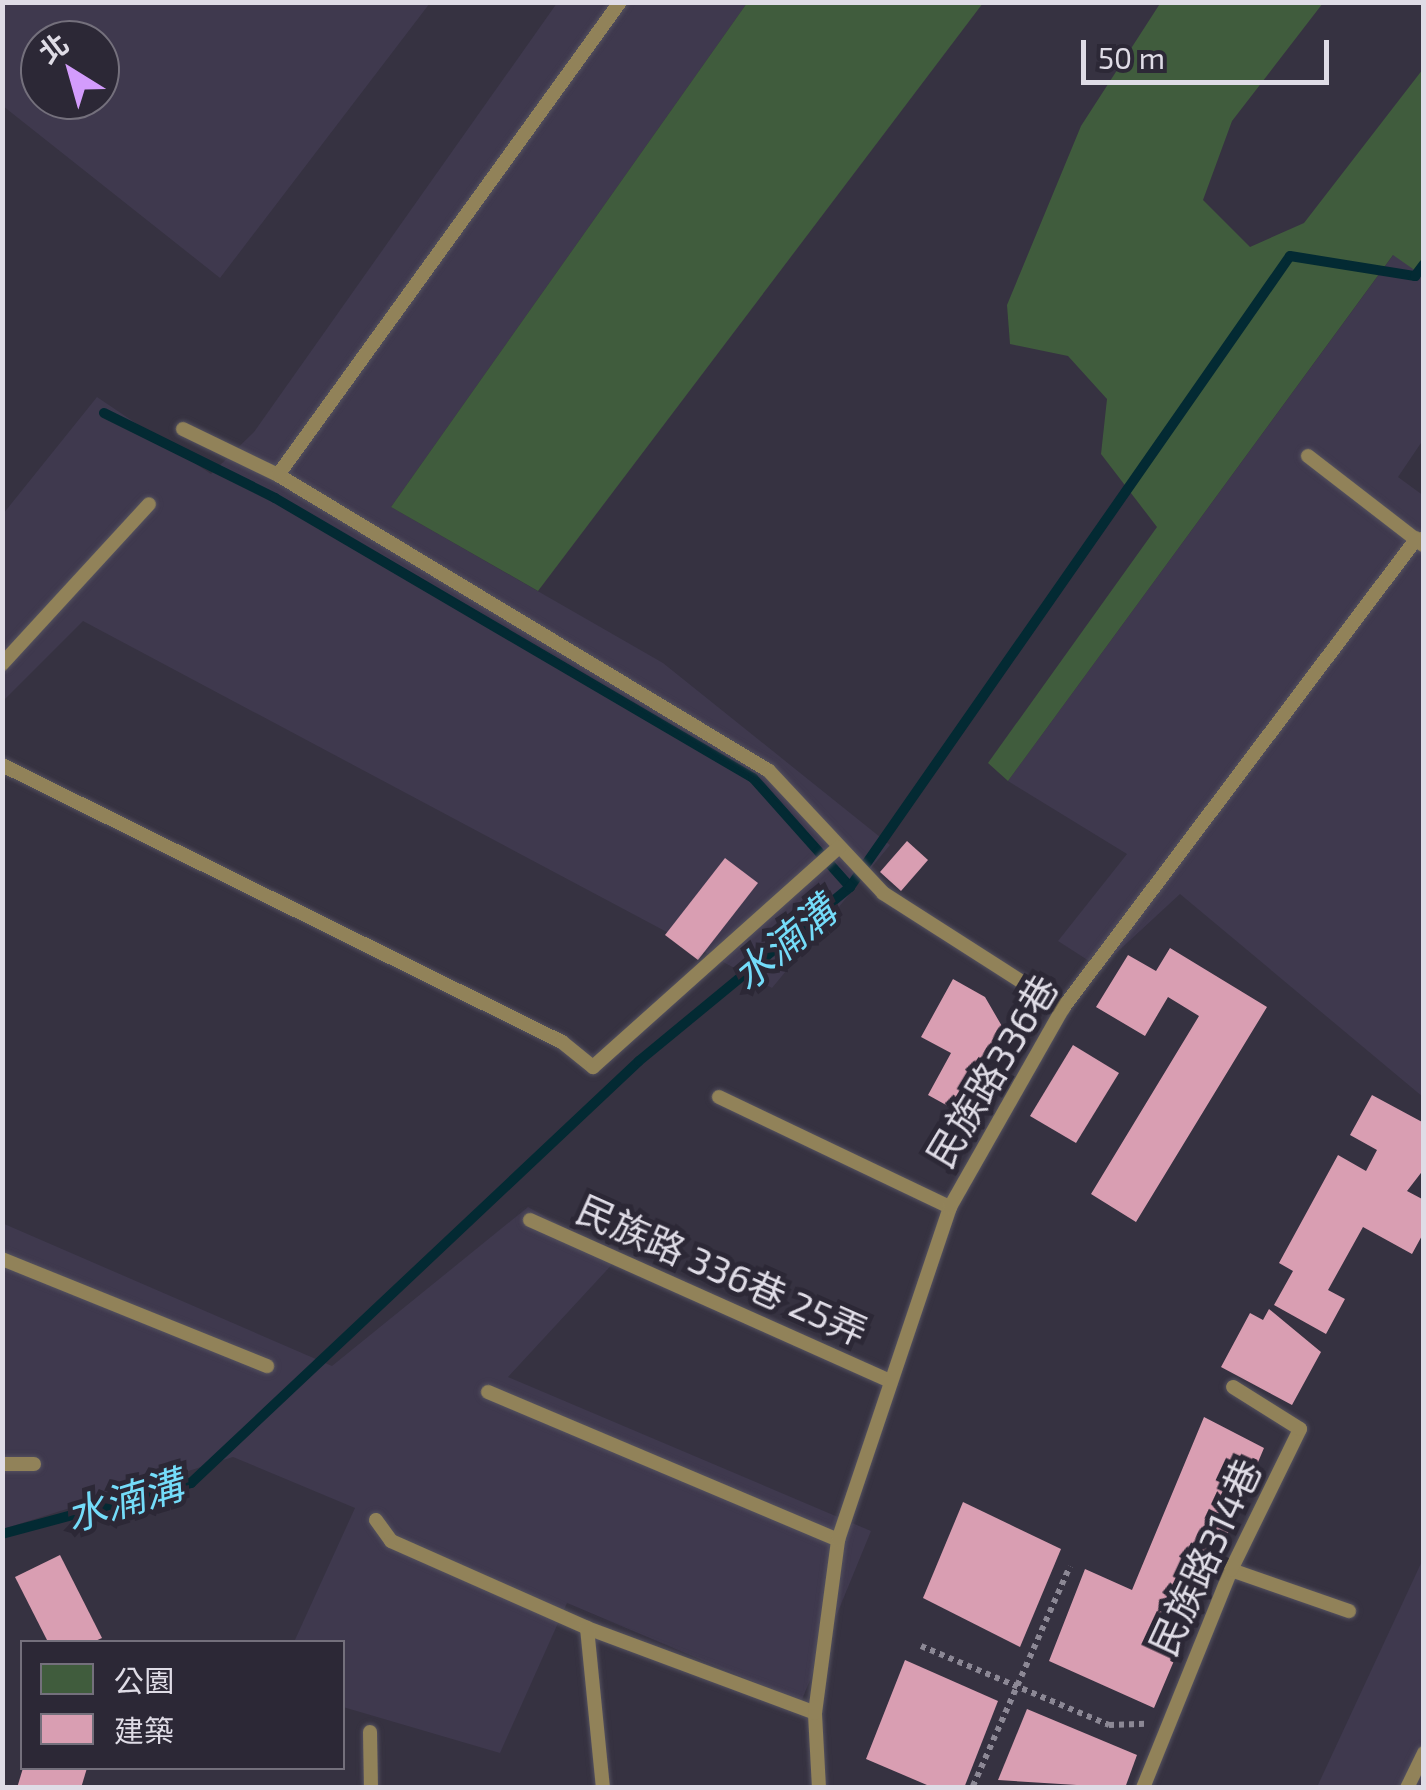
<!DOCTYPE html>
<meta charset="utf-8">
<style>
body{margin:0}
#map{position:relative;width:1426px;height:1790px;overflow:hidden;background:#363241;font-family:"Exo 2","Noto Sans TC",sans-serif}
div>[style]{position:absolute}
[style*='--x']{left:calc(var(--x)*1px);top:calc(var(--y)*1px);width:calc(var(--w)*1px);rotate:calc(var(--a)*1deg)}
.built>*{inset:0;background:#3f394e}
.green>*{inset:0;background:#405c3d}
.stream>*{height:10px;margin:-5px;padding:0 5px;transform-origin:5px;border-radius:5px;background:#032a33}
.building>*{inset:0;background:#d99eb2}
.path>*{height:6px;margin-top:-3px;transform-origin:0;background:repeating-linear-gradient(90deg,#8c8895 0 5px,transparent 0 10px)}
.roads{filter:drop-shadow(0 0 2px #54515f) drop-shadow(0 0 2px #54515f)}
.lane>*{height:14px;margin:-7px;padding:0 7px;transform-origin:7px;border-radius:7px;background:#918259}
span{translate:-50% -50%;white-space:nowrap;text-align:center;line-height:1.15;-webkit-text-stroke:10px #2c2836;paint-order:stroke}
.street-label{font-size:38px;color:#dfdce6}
.water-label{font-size:40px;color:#74dcf9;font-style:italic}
.frame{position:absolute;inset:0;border:5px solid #dfdce6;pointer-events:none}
.legend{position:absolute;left:20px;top:1640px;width:325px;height:130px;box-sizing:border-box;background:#2c2836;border:2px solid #74707c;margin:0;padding:12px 18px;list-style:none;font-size:30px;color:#dfdce6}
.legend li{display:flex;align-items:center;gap:20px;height:50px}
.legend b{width:50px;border:2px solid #74707c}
.north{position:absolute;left:20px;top:20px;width:100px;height:100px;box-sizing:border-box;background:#2c2836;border:2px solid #74707c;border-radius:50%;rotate:323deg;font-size:28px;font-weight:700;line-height:40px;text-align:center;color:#dfdce6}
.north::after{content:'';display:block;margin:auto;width:35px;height:45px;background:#d39cfc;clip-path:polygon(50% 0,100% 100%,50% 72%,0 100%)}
.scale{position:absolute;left:1081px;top:40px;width:248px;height:45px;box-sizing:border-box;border:5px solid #dfdce6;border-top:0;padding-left:12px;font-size:30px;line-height:35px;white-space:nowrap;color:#dfdce6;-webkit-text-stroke:8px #2c2836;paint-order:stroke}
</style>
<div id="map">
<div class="built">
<i style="clip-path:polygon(evenodd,2px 3px,3px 2px,430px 3px,220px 278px,3px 106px,2px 3px,40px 40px,100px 40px,100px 100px,40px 100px,40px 40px)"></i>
<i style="clip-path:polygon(557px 3px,747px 3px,391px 507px,663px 663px,890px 845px,772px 988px,83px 621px,3px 701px,3px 514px,97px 397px,211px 474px,254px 432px)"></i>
<i style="clip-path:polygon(1394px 254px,1423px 276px,1423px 440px,1398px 477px,1424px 496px,1423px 1097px,1180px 894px,1100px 968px,1058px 941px,1127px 854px,1008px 781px)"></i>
<i style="clip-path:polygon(528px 1207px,618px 1258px,508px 1377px,871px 1531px,801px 1702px,567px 1603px,500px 1753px,343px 1707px,342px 1642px,294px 1642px,355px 1508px,233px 1457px,3px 1529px,2px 1223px,332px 1366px)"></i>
<i style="clip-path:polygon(1423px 1559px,1423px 1787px,1317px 1787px)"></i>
</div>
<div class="green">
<i style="clip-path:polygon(1161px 2px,1323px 3px,1232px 121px,1203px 200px,1250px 247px,1304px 223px,1423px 69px,1423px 276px,1393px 255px,1008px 781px,988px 763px,1157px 527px,1101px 454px,1107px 399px,1068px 356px,1010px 344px,1007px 305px,1081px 126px)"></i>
<i style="clip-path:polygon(747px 3px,983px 3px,538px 591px,391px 507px)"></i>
</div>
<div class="stream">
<i style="--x:104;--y:413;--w:191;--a:26.4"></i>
<i style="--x:275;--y:498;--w:554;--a:30.36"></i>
<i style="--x:753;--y:778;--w:146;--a:48.3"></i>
<i style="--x:2;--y:1534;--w:196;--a:-15.1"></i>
<i style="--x:191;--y:1483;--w:615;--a:-43.29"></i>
<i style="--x:639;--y:1061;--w:273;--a:-39.5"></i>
<i style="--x:850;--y:887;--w:769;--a:-55.11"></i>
<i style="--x:1290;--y:256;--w:127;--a:9.1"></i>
<i style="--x:1415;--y:276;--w:15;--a:-53"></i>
</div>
<div class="building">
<i style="clip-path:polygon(907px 841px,928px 860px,901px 891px,880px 872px)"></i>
<i style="clip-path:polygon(725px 858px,758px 883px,698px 960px,665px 935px)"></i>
<i style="clip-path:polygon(1170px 948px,1267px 1007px,1136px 1222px,1091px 1194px,1199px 1016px,1168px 997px,1145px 1036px,1096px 1007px,1128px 955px,1156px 971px)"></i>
<i style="clip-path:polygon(953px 979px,985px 997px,1003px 1028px,957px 1111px,928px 1095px,951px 1053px,921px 1037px)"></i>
<i style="clip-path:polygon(1073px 1045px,1119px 1073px,1076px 1143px,1030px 1116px)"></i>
<i style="clip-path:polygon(1372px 1095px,1424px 1123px,1424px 1169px,1407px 1191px,1424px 1200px,1424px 1232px,1412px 1254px,1363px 1227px,1328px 1290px,1345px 1299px,1326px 1334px,1274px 1305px,1293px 1271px,1279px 1263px,1338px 1155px,1366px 1171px,1377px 1150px,1350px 1135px)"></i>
<i style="clip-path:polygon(1269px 1309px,1321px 1352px,1292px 1405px,1221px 1367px,1250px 1313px,1263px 1320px)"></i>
<i style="clip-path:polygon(1204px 1417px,1264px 1448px,1154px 1708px,1049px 1661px,1085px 1569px,1132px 1590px)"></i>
<i style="clip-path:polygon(963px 1502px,1061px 1549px,1020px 1647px,923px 1598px)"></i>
<i style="clip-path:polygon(60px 1555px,102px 1638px,93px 1642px,48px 1642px,15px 1577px)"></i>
<i style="clip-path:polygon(905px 1660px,998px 1701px,964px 1788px,934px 1788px,866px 1759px)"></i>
<i style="clip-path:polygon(1027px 1709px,1137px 1755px,1125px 1788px,998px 1780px)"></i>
<i style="clip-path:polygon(23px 1768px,87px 1768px,81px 1788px,17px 1788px)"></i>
</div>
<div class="path">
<i style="--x:921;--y:1646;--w:204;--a:22.8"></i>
<i style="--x:1109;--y:1725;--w:37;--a:-2"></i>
<i style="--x:973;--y:1786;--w:240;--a:-66.2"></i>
</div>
<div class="roads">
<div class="lane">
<i style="--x:183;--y:429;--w:106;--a:25.8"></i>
<i style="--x:278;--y:475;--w:573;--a:31.08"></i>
<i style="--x:769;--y:771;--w:167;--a:46.9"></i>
<i style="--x:883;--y:893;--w:214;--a:32.6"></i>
<i style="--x:1308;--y:456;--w:145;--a:37.7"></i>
<i style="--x:278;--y:475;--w:584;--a:-54.13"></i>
<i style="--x:2;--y:664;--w:217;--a:-47.4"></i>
<i style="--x:2;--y:765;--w:625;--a:26.32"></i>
<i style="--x:562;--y:1042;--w:40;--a:39"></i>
<i style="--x:593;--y:1067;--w:330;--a:-41.8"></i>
<i style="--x:719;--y:1097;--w:256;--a:25.5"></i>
<i style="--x:530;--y:1220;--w:392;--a:24.1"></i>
<i style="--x:2;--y:1259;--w:286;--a:22"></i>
<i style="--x:488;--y:1392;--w:380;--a:22.9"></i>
<i style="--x:2;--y:1464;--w:32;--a:0"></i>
<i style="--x:376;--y:1520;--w:26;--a:54"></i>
<i style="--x:391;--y:1541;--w:214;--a:23.9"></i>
<i style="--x:587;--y:1628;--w:243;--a:20.4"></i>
<i style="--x:1231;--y:1570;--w:125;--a:19.2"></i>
<i style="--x:587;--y:1628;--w:161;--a:84.3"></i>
<i style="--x:370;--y:1732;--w:56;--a:89"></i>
<i style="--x:819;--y:1788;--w:75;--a:-93.1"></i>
<i style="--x:815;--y:1713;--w:175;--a:-82.4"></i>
<i style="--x:838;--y:1540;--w:351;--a:-71.4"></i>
<i style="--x:950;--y:1207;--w:229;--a:-60.4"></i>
<i style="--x:1063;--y:1008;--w:588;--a:-53.01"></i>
<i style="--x:1143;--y:1788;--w:235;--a:-68"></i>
<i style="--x:1231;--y:1570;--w:157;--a:-63.9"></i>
<i style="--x:1300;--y:1429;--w:79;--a:-147.9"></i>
<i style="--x:1407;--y:1788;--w:39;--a:-64"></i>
</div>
</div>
<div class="street-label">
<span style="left:992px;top:1071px;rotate:-59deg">民族路336巷</span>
<span style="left:722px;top:1270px;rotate:24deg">民族路 336巷 25弄</span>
<span style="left:1205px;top:1557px;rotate:-65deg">民族路314巷</span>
</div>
<div class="water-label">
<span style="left:783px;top:942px;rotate:-40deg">水湳溝</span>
<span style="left:124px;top:1499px;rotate:-17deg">水湳溝</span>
</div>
<div class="frame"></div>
<ul class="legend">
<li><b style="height:28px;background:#405c3d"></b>公園</li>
<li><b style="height:28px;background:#d99eb2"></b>建築</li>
</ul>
<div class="north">北</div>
<div class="scale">50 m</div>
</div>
